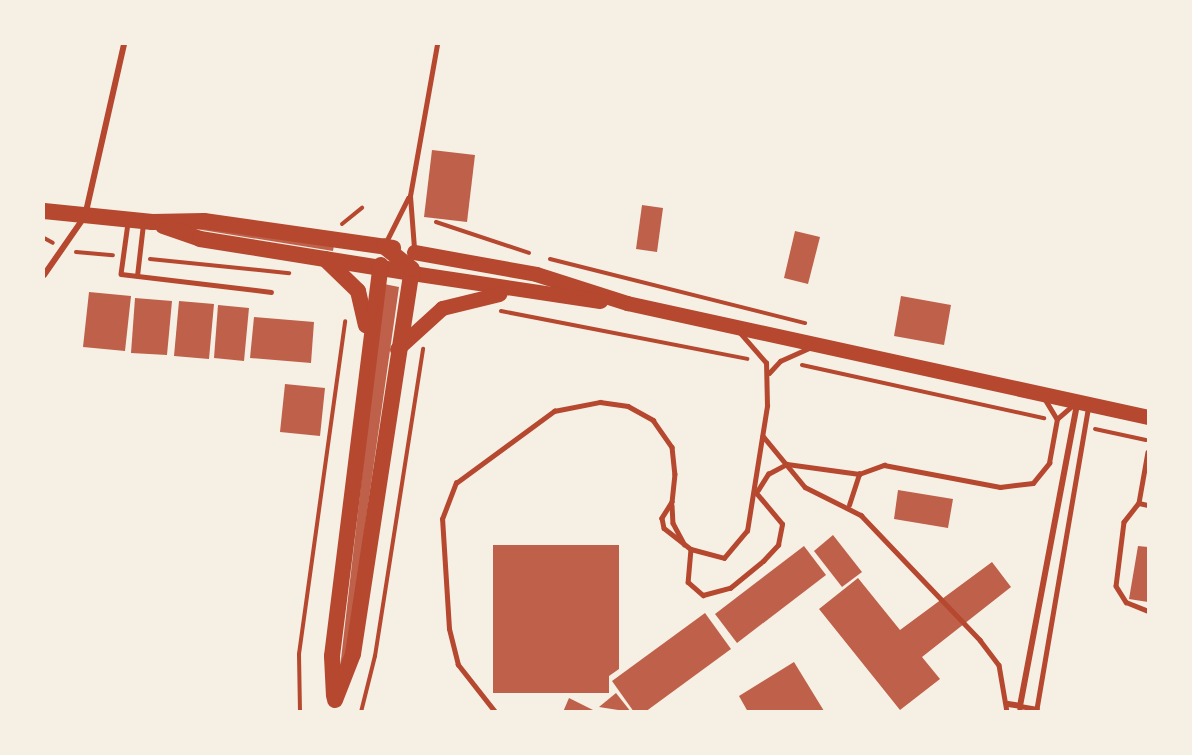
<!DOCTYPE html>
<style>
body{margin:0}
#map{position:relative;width:1192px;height:755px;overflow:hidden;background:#f6efe4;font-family:"Noto Sans",sans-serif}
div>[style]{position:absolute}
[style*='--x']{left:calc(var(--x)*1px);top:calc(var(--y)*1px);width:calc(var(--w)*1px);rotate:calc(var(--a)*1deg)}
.building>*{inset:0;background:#bf614a}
.path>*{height:4px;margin:-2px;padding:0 2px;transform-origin:2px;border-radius:2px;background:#b5482f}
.service>*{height:4.5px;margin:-2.25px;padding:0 2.25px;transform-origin:2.25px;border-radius:2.25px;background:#b5482f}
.minor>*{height:6px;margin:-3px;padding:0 3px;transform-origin:3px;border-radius:3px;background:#b5482f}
.primary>*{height:15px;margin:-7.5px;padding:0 7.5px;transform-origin:7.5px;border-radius:7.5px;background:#b5482f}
.trunk>*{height:16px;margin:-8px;padding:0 8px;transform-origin:8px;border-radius:8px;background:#b5482f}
span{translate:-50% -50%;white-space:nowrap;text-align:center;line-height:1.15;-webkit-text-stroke:6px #f6efe4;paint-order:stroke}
.frame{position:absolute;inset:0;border:45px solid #f6efe4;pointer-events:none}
</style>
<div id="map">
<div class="building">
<i style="clip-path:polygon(432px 150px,475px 155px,467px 222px,424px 217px)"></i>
<i style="clip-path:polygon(642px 205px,663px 208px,657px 252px,636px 249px)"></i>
<i style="clip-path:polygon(203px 227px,334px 245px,333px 251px,196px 229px)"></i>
<i style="clip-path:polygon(795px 231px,820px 237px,808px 284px,784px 278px)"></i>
<i style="clip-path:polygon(384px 284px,399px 287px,347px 653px,340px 668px)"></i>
<i style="clip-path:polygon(89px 292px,131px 296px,125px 351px,83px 347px)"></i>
<i style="clip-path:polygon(901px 296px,951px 305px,944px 345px,894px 336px)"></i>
<i style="clip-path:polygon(135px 298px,172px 301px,167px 355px,131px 353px)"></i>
<i style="clip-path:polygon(179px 301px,214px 304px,209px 359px,174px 356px)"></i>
<i style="clip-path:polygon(218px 305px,249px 308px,244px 361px,214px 358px)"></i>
<i style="clip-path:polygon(254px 317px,314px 322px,311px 363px,250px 358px)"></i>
<i style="clip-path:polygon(285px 384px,325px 388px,320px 436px,280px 432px)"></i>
<i style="clip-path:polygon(898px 490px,953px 499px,948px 528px,894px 519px)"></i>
<i style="clip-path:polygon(833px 535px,862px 572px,842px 587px,814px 551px)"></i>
<i style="clip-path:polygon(493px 545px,619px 545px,619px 669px,609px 676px,609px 693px,493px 693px)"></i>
<i style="clip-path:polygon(804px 546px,826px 575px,737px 643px,715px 614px)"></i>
<i style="clip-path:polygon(1138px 546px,1148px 547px,1148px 602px,1129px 599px)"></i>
<i style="clip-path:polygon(992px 562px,1011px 587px,922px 657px,940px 679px,900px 710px,819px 609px,858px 578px,900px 630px)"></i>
<i style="clip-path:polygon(705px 613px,731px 649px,645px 712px,634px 712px,612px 681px)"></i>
<i style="clip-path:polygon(794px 662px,824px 711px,748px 712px,739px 696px)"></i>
<i style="clip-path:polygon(616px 693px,631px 712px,599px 707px)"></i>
<i style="clip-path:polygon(569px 698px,597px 712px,563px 712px)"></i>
</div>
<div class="path">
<i style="--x:436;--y:222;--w:98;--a:18.4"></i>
<i style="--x:342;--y:224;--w:26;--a:-39"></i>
<i style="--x:44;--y:238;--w:10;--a:29"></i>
<i style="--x:76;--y:252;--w:37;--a:5"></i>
<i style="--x:150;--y:259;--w:140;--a:5.8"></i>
<i style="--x:550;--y:259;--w:263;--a:14.1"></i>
<i style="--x:501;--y:311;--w:251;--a:11"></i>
<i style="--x:802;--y:365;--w:248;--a:12.4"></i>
<i style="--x:1095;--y:429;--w:52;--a:12.2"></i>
<i style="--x:300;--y:712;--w:58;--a:-91"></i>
<i style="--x:299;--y:654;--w:336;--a:-82.1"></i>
<i style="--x:361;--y:712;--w:58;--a:-76"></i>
<i style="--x:375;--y:656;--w:311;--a:-81.1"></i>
</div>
<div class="service">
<i style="--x:128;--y:223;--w:51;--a:97.8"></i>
<i style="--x:121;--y:274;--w:151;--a:6.8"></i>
<i style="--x:385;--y:244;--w:51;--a:-63.4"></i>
<i style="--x:414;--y:248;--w:52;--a:-94.4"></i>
<i style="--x:410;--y:196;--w:154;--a:-79.9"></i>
<i style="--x:137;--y:276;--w:52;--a:-83.4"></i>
<i style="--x:769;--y:373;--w:16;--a:-47"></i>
<i style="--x:780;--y:361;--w:32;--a:-24"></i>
<i style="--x:1045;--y:399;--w:23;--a:59"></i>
<i style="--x:763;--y:436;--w:66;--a:50.5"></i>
<i style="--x:805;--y:487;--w:63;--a:26.6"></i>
<i style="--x:861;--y:515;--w:173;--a:46.4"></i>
<i style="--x:980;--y:640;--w:31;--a:53"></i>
<i style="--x:999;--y:665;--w:48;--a:80.3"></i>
<i style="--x:1148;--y:452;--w:52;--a:100"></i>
<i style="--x:1139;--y:503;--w:9;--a:13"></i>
<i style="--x:758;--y:490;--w:19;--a:-58"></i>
<i style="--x:768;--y:474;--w:21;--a:-28"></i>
<i style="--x:787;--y:464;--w:73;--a:7.9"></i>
<i style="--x:1139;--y:503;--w:24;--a:128"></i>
<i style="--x:1124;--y:522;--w:64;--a:97.1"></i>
<i style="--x:1116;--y:586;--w:19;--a:58"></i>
<i style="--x:1126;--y:602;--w:24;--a:22"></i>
<i style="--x:672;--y:505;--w:18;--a:87"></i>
<i style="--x:673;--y:523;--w:24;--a:62"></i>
<i style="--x:849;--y:505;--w:33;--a:-72"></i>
<i style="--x:859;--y:474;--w:27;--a:-20"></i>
<i style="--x:884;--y:465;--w:118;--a:10.7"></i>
<i style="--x:1000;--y:487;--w:33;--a:-7"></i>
<i style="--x:1033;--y:483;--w:26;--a:-51"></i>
<i style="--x:1049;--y:463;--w:45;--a:-79.7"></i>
<i style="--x:1057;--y:419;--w:21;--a:-41"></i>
<i style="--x:691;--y:549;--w:33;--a:95"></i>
<i style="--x:688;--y:582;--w:20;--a:41"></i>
<i style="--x:703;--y:595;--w:28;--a:-15"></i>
<i style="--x:730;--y:588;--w:43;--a:-39.3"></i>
<i style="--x:763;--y:561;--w:22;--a:-47"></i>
<i style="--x:778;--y:545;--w:21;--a:-79"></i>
<i style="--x:782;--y:524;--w:40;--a:-130"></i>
<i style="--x:495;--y:712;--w:60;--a:-128.2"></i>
<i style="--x:458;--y:665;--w:37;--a:-104"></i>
<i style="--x:449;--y:629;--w:110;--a:-93.6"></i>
<i style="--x:442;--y:519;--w:39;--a:-69"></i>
<i style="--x:456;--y:483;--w:122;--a:-36.3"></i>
<i style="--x:554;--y:411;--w:47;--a:-11.1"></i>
<i style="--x:600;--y:402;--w:28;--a:8"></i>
<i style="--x:628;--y:406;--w:29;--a:29"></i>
<i style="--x:653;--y:420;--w:33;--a:55"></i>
<i style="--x:672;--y:447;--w:27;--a:84"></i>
<i style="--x:675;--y:474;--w:28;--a:96"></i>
<i style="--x:672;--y:502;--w:19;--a:122"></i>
<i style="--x:662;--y:518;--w:10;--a:79"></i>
<i style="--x:664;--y:528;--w:34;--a:38"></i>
<i style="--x:691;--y:549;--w:34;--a:15"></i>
<i style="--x:724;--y:558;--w:35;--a:-50"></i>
<i style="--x:747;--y:531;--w:127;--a:-80.9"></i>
<i style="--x:767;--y:406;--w:43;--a:-91.3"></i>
<i style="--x:766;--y:363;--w:40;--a:-131"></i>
<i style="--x:1019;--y:712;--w:6;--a:-81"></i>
<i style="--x:1020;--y:706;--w:17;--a:10"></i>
<i style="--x:1036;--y:712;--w:309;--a:-80.3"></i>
</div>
<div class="minor">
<i style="--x:44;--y:275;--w:72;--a:-55.2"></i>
<i style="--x:85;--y:216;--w:176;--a:-77.2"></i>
<i style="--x:1008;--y:704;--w:12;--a:9"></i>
<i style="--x:1020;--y:706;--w:308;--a:-79.3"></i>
</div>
<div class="primary">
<i style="--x:414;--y:252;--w:124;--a:10.2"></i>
<i style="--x:536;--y:274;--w:96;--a:17.7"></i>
<i style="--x:627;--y:303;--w:533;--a:12.34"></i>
<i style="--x:412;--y:273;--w:190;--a:8.5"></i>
<i style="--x:397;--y:349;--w:61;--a:-42.3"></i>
<i style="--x:442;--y:308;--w:59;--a:-13.8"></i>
</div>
<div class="trunk">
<i style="--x:44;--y:211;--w:109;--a:5.8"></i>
<i style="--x:152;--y:222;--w:52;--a:-1.1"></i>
<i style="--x:204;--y:221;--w:191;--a:8.1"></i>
<i style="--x:163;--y:226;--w:39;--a:19"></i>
<i style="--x:200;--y:239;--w:215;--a:9.1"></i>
<i style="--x:325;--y:259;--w:46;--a:44.1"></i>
<i style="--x:358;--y:291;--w:35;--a:77"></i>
<i style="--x:334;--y:696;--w:40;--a:-92.9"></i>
<i style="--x:332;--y:656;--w:394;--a:-82.9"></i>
<i style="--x:335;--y:700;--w:49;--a:-68.6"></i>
<i style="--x:353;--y:654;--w:389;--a:-81.3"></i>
<i style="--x:412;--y:269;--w:36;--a:-141"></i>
</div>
<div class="frame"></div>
</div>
